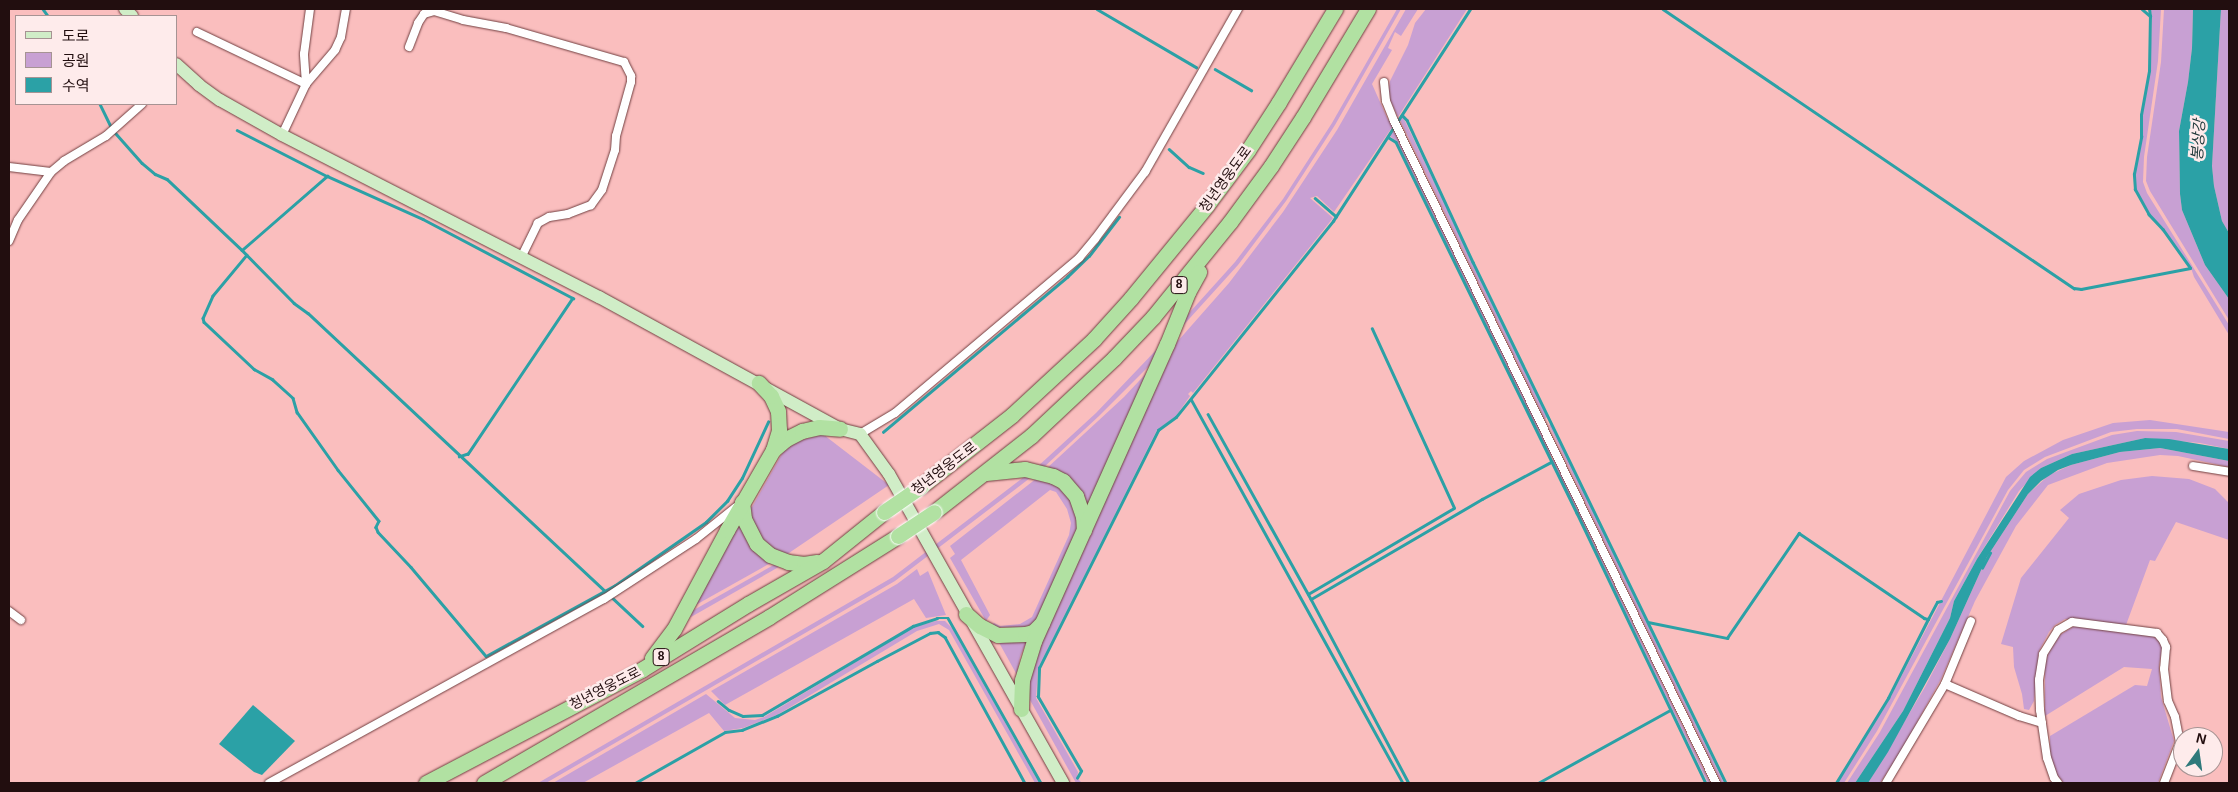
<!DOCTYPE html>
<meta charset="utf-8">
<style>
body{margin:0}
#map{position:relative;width:2238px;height:792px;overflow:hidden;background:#fabebe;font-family:Arial,"Noto Sans KR",sans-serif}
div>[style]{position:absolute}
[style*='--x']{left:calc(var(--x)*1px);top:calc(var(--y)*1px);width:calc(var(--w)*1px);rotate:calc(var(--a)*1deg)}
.green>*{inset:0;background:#c8a0d3}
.water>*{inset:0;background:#2ba1a6}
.stream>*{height:2.5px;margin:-1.25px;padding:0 1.25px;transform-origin:1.25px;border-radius:1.25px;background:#2ba1a6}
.roads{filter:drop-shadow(0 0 1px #713f40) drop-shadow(0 0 1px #713f40)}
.street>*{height:8px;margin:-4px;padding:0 4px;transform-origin:4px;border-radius:4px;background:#fff}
.primary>*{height:12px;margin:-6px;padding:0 6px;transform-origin:6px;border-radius:6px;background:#d0edc7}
.highway>*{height:15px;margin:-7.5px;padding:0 7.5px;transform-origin:7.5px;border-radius:7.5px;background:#b1e1a2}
.bridges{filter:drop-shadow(0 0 1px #fff) drop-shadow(0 0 1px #fff)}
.highway-bridge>*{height:15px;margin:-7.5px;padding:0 7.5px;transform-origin:7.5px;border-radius:7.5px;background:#b1e1a2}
span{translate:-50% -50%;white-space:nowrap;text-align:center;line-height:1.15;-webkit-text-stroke:5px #feebeb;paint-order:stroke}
.shield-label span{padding:1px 4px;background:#feebeb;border:1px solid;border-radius:4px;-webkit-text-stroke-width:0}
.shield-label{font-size:12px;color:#220e0f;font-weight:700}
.street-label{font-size:14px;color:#220e0f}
.water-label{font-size:15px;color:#213a3b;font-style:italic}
.frame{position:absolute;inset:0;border:10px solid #220e0f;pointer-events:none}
.legend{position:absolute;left:15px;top:15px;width:162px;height:90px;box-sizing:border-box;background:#feebeb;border:1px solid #a69393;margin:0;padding:6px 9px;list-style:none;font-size:15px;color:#220e0f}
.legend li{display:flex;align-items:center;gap:10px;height:25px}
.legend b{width:25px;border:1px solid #a69393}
.north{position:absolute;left:2173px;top:727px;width:50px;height:50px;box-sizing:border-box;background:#feebeb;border:1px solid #a69393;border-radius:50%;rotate:14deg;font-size:14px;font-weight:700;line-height:20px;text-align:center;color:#220e0f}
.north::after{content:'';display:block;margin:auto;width:18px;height:22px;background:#2f797b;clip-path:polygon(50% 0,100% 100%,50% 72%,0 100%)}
</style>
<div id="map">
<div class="green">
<i style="clip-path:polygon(1397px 9px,1401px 9px,1335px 125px,1286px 201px,1238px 265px,1180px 329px,1181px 322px,1235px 262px,1283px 199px,1332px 123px)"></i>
<i style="clip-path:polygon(1406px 9px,1418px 9px,1401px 36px,1395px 32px,1388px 48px,1392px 50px,1372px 84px,1388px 120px,1390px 119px,1393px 126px,1334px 212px,1317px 196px,1310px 198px,1333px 218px,1193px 393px,1191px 391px,1188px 394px,1190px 396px,1176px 416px,1157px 430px,1038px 668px,1036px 698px,1078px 772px,1077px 778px,1082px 783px,1076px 783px,1030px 700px,1028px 679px,1039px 645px,1177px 342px,1229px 283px,1283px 212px,1337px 130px)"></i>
<i style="clip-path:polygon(1426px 9px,1467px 9px,1398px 117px,1388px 96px,1390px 81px,1408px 45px,1415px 23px)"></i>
<i style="clip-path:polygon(2150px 9px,2161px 9px,2158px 61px,2144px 157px,2143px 182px,2147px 193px,2229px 325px,2229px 335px,2194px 277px,2191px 268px,2142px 204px,2136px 189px,2134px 174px,2142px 136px,2142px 115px,2150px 71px,2152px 15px)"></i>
<i style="clip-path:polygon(2164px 9px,2193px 9px,2192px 48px,2188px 82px,2179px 131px,2180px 194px,2182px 210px,2205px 265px,2229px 299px,2229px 320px,2150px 191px,2146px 181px,2147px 157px,2161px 62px)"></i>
<i style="clip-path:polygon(2221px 9px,2229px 9px,2229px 233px,2222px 221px,2214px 186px,2212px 166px)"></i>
<i style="clip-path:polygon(1403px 117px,1547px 417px,1545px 419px,1400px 120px)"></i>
<i style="clip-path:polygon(1394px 131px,1552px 455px,1550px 456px,1396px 141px,1390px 136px)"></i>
<i style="clip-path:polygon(1159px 347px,1153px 362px,1099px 416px,1043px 468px,1036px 468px,1096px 413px)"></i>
<i style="clip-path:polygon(1153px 366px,1087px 513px,1046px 469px,1124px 397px)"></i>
<i style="clip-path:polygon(2150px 420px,2229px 432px,2229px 439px,2177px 429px,2137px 429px,2111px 432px,2045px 457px,2024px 470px,2008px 490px,1877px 731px,1844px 783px,1838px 783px,1890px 698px,2006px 477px,2024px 461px,2063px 440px,2113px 423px)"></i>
<i style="clip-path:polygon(1551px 424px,1612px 551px,1724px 783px,1722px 783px,1598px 528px,1549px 425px)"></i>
<i style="clip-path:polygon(2137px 431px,2176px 432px,2229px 441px,2229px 449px,2200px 443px,2145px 438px,2072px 454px,2041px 468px,2019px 491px,1977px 559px,1954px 601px,1950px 618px,1903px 711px,1855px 783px,1847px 783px,1880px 732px,2010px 491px,2026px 472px,2047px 459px,2112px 435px)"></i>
<i style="clip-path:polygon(820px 435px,824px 435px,889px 485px,786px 555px,780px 554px,762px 541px,751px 521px,749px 508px,752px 507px,783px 452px,798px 441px)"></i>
<i style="clip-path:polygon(2160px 448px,2229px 461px,2229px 467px,2178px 456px,2160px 455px,2107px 463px,2048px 485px,2016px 526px,1975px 601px,1941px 679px,1900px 753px,1880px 783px,1868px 783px,1925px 687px,1950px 639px,1987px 557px,2028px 494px,2049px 475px,2071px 465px,2120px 452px)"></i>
<i style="clip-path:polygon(1554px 459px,1623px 603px,1710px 783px,1708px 783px,1672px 709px,1552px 461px)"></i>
<i style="clip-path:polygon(2152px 476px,2189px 479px,2215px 489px,2229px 503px,2229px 540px,2176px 522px,2155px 561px,2150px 560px,2126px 625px,2065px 619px,2055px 625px,2049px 632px,2039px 651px,2034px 701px,2029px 710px,2024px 709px,2022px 694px,2014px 667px,2013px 647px,2001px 644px,2021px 578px,2069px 518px,2060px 510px,2079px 494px,2121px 480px)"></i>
<i style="clip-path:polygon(1024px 477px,1030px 478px,895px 581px,546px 783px,538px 783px,893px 577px)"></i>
<i style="clip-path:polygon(1037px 478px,1050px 480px,1068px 495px,1079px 524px,1034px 626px,1029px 628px,990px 627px,994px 623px,1000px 626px,1020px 624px,1032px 617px,1069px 535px,1071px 523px,1067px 509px,1056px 492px,1050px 490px,961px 560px,990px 615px,986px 621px,950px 558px,955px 554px,950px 546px)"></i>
<i style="clip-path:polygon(739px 521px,776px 560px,694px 606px)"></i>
<i style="clip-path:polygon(779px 562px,784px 564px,691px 617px,692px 611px)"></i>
<i style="clip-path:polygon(917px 569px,920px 576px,928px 571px,946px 615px,926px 618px,914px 599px,725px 705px,711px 691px,897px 584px)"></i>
<i style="clip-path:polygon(936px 621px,945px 621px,952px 628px,1039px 783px,1035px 783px,949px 630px,939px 624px,917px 631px,777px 715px,743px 728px,724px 731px,709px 713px,583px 783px,553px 783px,706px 694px,735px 718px,755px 720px,764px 717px,914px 627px)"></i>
<i style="clip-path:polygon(2076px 625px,2152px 635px,2159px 641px,2162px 648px,2159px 666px,2161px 697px,2174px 741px,2158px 783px,2064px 783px,2057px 775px,2050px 756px,2050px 736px,2135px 685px,2147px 686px,2152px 669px,2124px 667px,2045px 716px,2045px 665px,2048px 654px,2060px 635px)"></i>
<i style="clip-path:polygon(1028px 638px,1020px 657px,1017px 675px,997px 639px)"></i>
</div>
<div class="water">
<i style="clip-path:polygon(2193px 9px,2221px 9px,2212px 166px,2214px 186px,2222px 221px,2229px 233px,2229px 299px,2205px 265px,2182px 210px,2180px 194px,2179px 131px,2188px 82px,2192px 48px)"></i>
<i style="clip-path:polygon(2145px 438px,2169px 439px,2229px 449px,2229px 461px,2160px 448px,2120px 452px,2071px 465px,2058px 470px,2041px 481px,2028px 494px,1987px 557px,1950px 639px,1888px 752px,1868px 783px,1855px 783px,1903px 711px,1950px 618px,1954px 601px,1977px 559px,2030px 477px,2041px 468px,2072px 454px)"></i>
<i style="clip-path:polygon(253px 705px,295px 741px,262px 775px,254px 772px,219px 744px)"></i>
</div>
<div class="stream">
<i style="--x:43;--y:9;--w:9;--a:54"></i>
<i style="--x:1097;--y:9;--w:115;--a:30.4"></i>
<i style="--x:1663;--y:9;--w:497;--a:34.2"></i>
<i style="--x:2074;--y:288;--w:7;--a:8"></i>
<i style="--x:2081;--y:289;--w:111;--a:-10.9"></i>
<i style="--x:2190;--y:268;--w:47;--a:-125.4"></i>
<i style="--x:2163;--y:230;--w:21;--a:-133"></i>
<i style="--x:2149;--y:215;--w:29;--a:-119"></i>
<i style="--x:2135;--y:190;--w:16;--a:-94"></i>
<i style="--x:2134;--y:174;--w:38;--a:-79"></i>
<i style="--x:2141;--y:137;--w:22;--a:-90"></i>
<i style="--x:2141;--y:115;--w:45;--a:-79.7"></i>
<i style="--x:2149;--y:71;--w:55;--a:-89"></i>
<i style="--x:2150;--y:16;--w:7;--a:-98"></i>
<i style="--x:2142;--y:9;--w:11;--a:41"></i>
<i style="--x:1215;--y:69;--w:42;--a:30.3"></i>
<i style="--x:100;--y:104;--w:28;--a:64"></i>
<i style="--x:112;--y:129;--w:45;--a:48.6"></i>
<i style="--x:142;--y:163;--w:17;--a:40"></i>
<i style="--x:155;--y:174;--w:13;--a:23"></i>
<i style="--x:167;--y:179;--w:103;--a:43.4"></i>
<i style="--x:242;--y:250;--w:74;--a:45.5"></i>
<i style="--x:294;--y:303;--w:17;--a:36"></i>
<i style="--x:308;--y:313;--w:458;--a:43.1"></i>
<i style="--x:1402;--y:115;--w:7;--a:45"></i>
<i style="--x:1407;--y:120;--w:157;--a:65.1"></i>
<i style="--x:1473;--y:262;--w:579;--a:64.1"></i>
<i style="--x:237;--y:130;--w:101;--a:27.1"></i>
<i style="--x:327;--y:176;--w:105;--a:24.1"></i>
<i style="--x:423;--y:219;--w:170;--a:27.8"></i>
<i style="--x:573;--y:298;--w:188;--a:123.9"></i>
<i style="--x:468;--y:454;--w:9;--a:162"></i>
<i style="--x:1388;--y:137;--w:9;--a:32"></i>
<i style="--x:1396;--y:142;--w:413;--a:64"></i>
<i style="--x:1577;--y:513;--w:299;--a:64.5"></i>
<i style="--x:1169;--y:149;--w:27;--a:42"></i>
<i style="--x:1189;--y:167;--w:15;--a:23"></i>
<i style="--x:1315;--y:198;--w:28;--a:41"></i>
<i style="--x:242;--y:250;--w:113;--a:-41"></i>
<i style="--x:247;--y:255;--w:53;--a:129.7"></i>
<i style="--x:213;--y:296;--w:24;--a:114"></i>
<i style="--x:203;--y:318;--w:4;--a:76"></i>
<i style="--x:204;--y:322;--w:69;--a:43.2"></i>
<i style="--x:254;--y:369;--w:21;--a:29"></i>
<i style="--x:272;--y:379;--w:28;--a:42"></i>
<i style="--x:293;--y:398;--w:15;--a:74"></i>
<i style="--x:297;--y:412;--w:71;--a:54.7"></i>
<i style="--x:338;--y:470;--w:65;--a:51.2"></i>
<i style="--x:379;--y:521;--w:7;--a:117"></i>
<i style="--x:376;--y:527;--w:5;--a:68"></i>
<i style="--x:378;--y:532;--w:48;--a:46.7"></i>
<i style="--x:411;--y:567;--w:116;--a:49.9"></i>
<i style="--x:486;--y:656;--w:146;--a:-28.7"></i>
<i style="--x:614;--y:586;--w:112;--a:-34.8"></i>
<i style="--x:706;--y:522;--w:30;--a:-45"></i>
<i style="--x:727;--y:501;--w:27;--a:-57"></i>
<i style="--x:742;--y:478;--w:62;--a:-65.1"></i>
<i style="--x:1191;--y:399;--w:439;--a:61.1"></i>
<i style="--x:1208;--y:414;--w:212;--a:60.9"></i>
<i style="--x:1311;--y:599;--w:208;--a:62"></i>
<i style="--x:883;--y:432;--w:241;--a:-40.1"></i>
<i style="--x:1067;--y:277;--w:30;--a:-44"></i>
<i style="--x:1089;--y:256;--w:49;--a:-52.4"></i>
<i style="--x:1982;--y:568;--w:17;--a:-62"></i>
<i style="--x:1308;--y:594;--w:169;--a:-30.5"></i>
<i style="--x:1454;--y:508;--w:197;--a:-114.6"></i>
<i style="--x:1311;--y:599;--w:198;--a:-30.3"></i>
<i style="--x:1482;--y:499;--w:78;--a:-28.2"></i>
<i style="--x:1648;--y:622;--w:81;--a:11.4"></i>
<i style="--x:1727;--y:638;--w:127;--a:-55.6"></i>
<i style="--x:1799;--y:533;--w:151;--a:34.2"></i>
<i style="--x:1924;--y:618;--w:4;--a:14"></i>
<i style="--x:1928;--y:619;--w:19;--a:-62"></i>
<i style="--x:1937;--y:602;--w:4;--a:-14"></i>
<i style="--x:718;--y:701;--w:14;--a:39"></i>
<i style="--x:729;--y:710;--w:15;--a:23"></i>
<i style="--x:743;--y:716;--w:19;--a:-3"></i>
<i style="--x:762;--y:715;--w:175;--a:-30.5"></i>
<i style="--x:913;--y:626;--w:25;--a:-18"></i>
<i style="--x:937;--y:618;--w:11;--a:0"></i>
<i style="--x:948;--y:618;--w:189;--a:60.6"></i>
<i style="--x:1077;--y:778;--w:8;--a:-60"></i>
<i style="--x:1081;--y:771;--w:86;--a:-120.2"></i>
<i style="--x:1038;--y:697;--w:29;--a:-88"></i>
<i style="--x:1039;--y:668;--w:266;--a:-63.4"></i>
<i style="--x:1158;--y:430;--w:22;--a:-36"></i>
<i style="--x:1176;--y:417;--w:251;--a:-51.3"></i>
<i style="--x:1333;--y:221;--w:252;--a:-57.1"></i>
<i style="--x:635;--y:783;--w:103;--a:-29.5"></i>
<i style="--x:725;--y:732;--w:17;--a:-7"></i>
<i style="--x:742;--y:730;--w:38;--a:-22"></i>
<i style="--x:777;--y:716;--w:114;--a:-28.8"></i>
<i style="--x:877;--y:661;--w:60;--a:-27.8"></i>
<i style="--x:930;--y:633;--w:8;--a:-7"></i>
<i style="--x:938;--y:632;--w:9;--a:36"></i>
<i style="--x:945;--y:637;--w:166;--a:61.3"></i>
<i style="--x:1538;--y:783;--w:151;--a:-28.9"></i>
<i style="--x:1836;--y:783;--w:100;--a:-58.5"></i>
<i style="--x:1888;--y:698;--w:89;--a:-63.1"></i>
</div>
<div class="roads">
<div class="street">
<i style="--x:197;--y:32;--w:121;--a:25.5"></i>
<i style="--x:409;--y:47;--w:26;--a:-69"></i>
<i style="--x:418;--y:23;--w:11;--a:-56"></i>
<i style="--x:424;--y:14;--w:10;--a:-17"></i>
<i style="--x:434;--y:11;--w:30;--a:17"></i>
<i style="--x:463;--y:20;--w:44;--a:10.5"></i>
<i style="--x:506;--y:28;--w:123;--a:16.1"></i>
<i style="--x:624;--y:62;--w:16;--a:63"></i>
<i style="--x:631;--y:76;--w:6;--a:90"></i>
<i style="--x:631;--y:82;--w:56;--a:105.5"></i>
<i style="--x:616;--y:136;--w:14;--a:94"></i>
<i style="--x:615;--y:150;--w:42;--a:108"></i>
<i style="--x:602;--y:190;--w:19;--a:126"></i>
<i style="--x:591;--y:205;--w:25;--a:159"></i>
<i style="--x:568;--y:214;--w:19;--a:171"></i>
<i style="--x:549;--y:217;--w:13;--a:151"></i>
<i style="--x:538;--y:223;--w:39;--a:116"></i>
<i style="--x:1384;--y:82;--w:19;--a:84"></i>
<i style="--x:1386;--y:101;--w:22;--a:68"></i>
<i style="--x:1394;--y:121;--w:736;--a:64.06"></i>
<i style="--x:306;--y:84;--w:30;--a:-94"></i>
<i style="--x:304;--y:54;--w:45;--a:-82.4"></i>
<i style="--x:282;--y:135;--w:56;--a:-64.8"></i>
<i style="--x:306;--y:84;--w:45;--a:-49.5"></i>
<i style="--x:335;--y:50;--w:14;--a:-65"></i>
<i style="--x:341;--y:37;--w:28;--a:-80"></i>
<i style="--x:9;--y:167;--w:42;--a:6.8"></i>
<i style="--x:51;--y:172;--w:17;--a:-40"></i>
<i style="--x:64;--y:161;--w:49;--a:-30.8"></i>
<i style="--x:106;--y:136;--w:48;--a:-41.6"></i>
<i style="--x:9;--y:241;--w:23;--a:-67"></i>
<i style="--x:18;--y:220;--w:58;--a:-55.5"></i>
<i style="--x:860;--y:434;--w:41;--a:-31"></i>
<i style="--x:895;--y:413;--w:241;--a:-40.1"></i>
<i style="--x:1079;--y:258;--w:25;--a:-50"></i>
<i style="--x:1095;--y:239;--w:84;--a:-53.3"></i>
<i style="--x:1145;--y:172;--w:188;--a:-60.3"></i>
<i style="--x:2193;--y:466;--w:36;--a:9"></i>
<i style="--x:9;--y:611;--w:15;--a:37"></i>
<i style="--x:1945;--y:684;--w:81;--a:23.4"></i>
<i style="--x:2019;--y:716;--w:24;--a:17"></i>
<i style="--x:269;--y:783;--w:382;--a:-28.8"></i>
<i style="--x:604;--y:599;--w:110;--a:-33.1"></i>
<i style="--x:696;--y:539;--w:51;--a:-38.7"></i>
<i style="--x:1886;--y:783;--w:115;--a:-59.2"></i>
<i style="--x:1945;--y:684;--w:68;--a:-67.6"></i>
<i style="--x:2058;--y:783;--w:6;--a:-129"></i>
<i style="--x:2054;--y:778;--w:21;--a:-109"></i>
<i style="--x:2047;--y:758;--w:49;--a:-98.3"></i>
<i style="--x:2040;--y:710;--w:30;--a:-92"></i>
<i style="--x:2039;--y:680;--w:26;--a:-81"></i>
<i style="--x:2043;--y:654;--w:28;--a:-58"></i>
<i style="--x:2058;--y:630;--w:16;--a:-30"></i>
<i style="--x:2072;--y:622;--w:86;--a:7.4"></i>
<i style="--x:2157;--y:633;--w:9;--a:49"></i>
<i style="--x:2163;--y:640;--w:8;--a:67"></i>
<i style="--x:2166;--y:647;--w:22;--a:95"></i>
<i style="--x:2164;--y:669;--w:32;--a:83"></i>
<i style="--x:2168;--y:701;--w:17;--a:66"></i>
<i style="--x:2175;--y:717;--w:25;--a:79"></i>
<i style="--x:2180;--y:742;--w:44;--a:111.3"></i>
</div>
<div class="primary">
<i style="--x:125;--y:9;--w:10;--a:45"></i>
<i style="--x:176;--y:64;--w:31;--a:42"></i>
<i style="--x:199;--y:85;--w:26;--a:36"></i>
<i style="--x:220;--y:100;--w:71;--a:29.4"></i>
<i style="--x:282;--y:135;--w:356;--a:27.1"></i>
<i style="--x:599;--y:297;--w:275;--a:28.7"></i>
<i style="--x:840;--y:429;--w:21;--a:14"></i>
<i style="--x:860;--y:434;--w:49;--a:54.1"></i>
<i style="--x:889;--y:474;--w:355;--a:60.6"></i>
</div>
<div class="highway">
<i style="--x:773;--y:450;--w:17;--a:-40"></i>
<i style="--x:786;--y:439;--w:18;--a:-27"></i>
<i style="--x:802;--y:431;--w:17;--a:-13"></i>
<i style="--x:819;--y:427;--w:21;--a:5"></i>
<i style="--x:986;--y:473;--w:39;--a:-6"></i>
<i style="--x:1025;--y:469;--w:29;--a:14"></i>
<i style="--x:1053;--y:476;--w:11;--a:27"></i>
<i style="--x:1063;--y:481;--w:20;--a:49"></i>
<i style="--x:1076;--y:496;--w:21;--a:71"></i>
<i style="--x:1083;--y:516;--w:14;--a:86"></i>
<i style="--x:920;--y:487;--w:117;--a:-38"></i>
<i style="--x:1012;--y:415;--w:112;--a:-42.8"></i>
<i style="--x:1094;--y:339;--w:55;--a:-47.9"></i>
<i style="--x:1131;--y:298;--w:120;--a:-50.7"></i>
<i style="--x:1207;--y:205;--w:69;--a:-53.3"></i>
<i style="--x:1248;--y:150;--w:57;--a:-57.1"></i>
<i style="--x:1279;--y:102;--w:109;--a:-58.9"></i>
<i style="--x:742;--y:502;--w:17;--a:83"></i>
<i style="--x:744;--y:519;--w:28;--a:63"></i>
<i style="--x:757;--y:544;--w:17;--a:40"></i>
<i style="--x:770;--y:555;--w:19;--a:21"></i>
<i style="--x:788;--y:562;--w:16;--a:7"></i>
<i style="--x:804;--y:564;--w:13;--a:-9"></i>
<i style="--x:934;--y:512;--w:123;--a:-38.1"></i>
<i style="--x:1031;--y:436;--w:114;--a:-43.2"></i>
<i style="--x:1114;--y:358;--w:57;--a:-46.4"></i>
<i style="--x:1153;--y:317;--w:122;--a:-51"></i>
<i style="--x:1230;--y:222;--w:69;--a:-53.8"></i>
<i style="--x:1271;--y:166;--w:59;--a:-56.9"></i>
<i style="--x:1303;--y:117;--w:126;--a:-59"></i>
<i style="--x:966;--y:614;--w:18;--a:41"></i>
<i style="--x:980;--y:626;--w:20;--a:27"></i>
<i style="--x:998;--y:635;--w:27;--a:-2"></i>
<i style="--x:1025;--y:634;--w:8;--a:-14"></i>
<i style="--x:1033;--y:632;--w:13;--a:-45"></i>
<i style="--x:652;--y:658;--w:36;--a:-53"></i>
<i style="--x:674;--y:629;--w:112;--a:-61.8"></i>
<i style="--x:727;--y:530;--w:92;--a:-60.1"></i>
<i style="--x:773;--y:450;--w:21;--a:-73"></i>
<i style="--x:779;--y:430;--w:19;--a:-93"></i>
<i style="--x:778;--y:411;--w:17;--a:-115"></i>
<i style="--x:771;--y:396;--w:18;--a:-133"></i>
<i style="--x:1021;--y:709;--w:29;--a:-88"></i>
<i style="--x:1022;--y:680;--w:41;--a:-72.9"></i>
<i style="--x:1034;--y:641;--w:325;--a:-65.9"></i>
<i style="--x:1167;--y:344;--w:56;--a:-68"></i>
<i style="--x:1188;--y:292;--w:23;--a:-61"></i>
<i style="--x:426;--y:783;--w:243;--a:-27.7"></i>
<i style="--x:641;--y:670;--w:126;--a:-31.7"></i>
<i style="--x:748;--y:604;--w:86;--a:-29.8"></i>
<i style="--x:823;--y:561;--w:78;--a:-38.8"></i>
<i style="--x:484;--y:783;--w:330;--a:-30.2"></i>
<i style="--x:769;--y:617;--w:152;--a:-32.1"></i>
</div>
</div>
<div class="bridges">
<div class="highway-bridge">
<i style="--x:884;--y:512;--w:44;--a:-34.8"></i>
<i style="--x:898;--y:536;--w:43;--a:-33.7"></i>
</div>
</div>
<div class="shield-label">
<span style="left:1179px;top:285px">8</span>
<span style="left:661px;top:657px">8</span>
</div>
<div class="street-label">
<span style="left:1225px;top:179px;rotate:-54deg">청년영웅도로</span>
<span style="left:944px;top:468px;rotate:-37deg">청년영웅도로</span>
<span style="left:605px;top:688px;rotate:-27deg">청년영웅도로</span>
</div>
<div class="water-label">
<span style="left:2198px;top:140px;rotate:-86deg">봉상강</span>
</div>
<div class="frame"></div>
<ul class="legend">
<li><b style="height:6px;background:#d0edc7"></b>도로</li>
<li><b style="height:14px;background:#c8a0d3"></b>공원</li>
<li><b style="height:14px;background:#2ba1a6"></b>수역</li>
</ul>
<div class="north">N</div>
</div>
